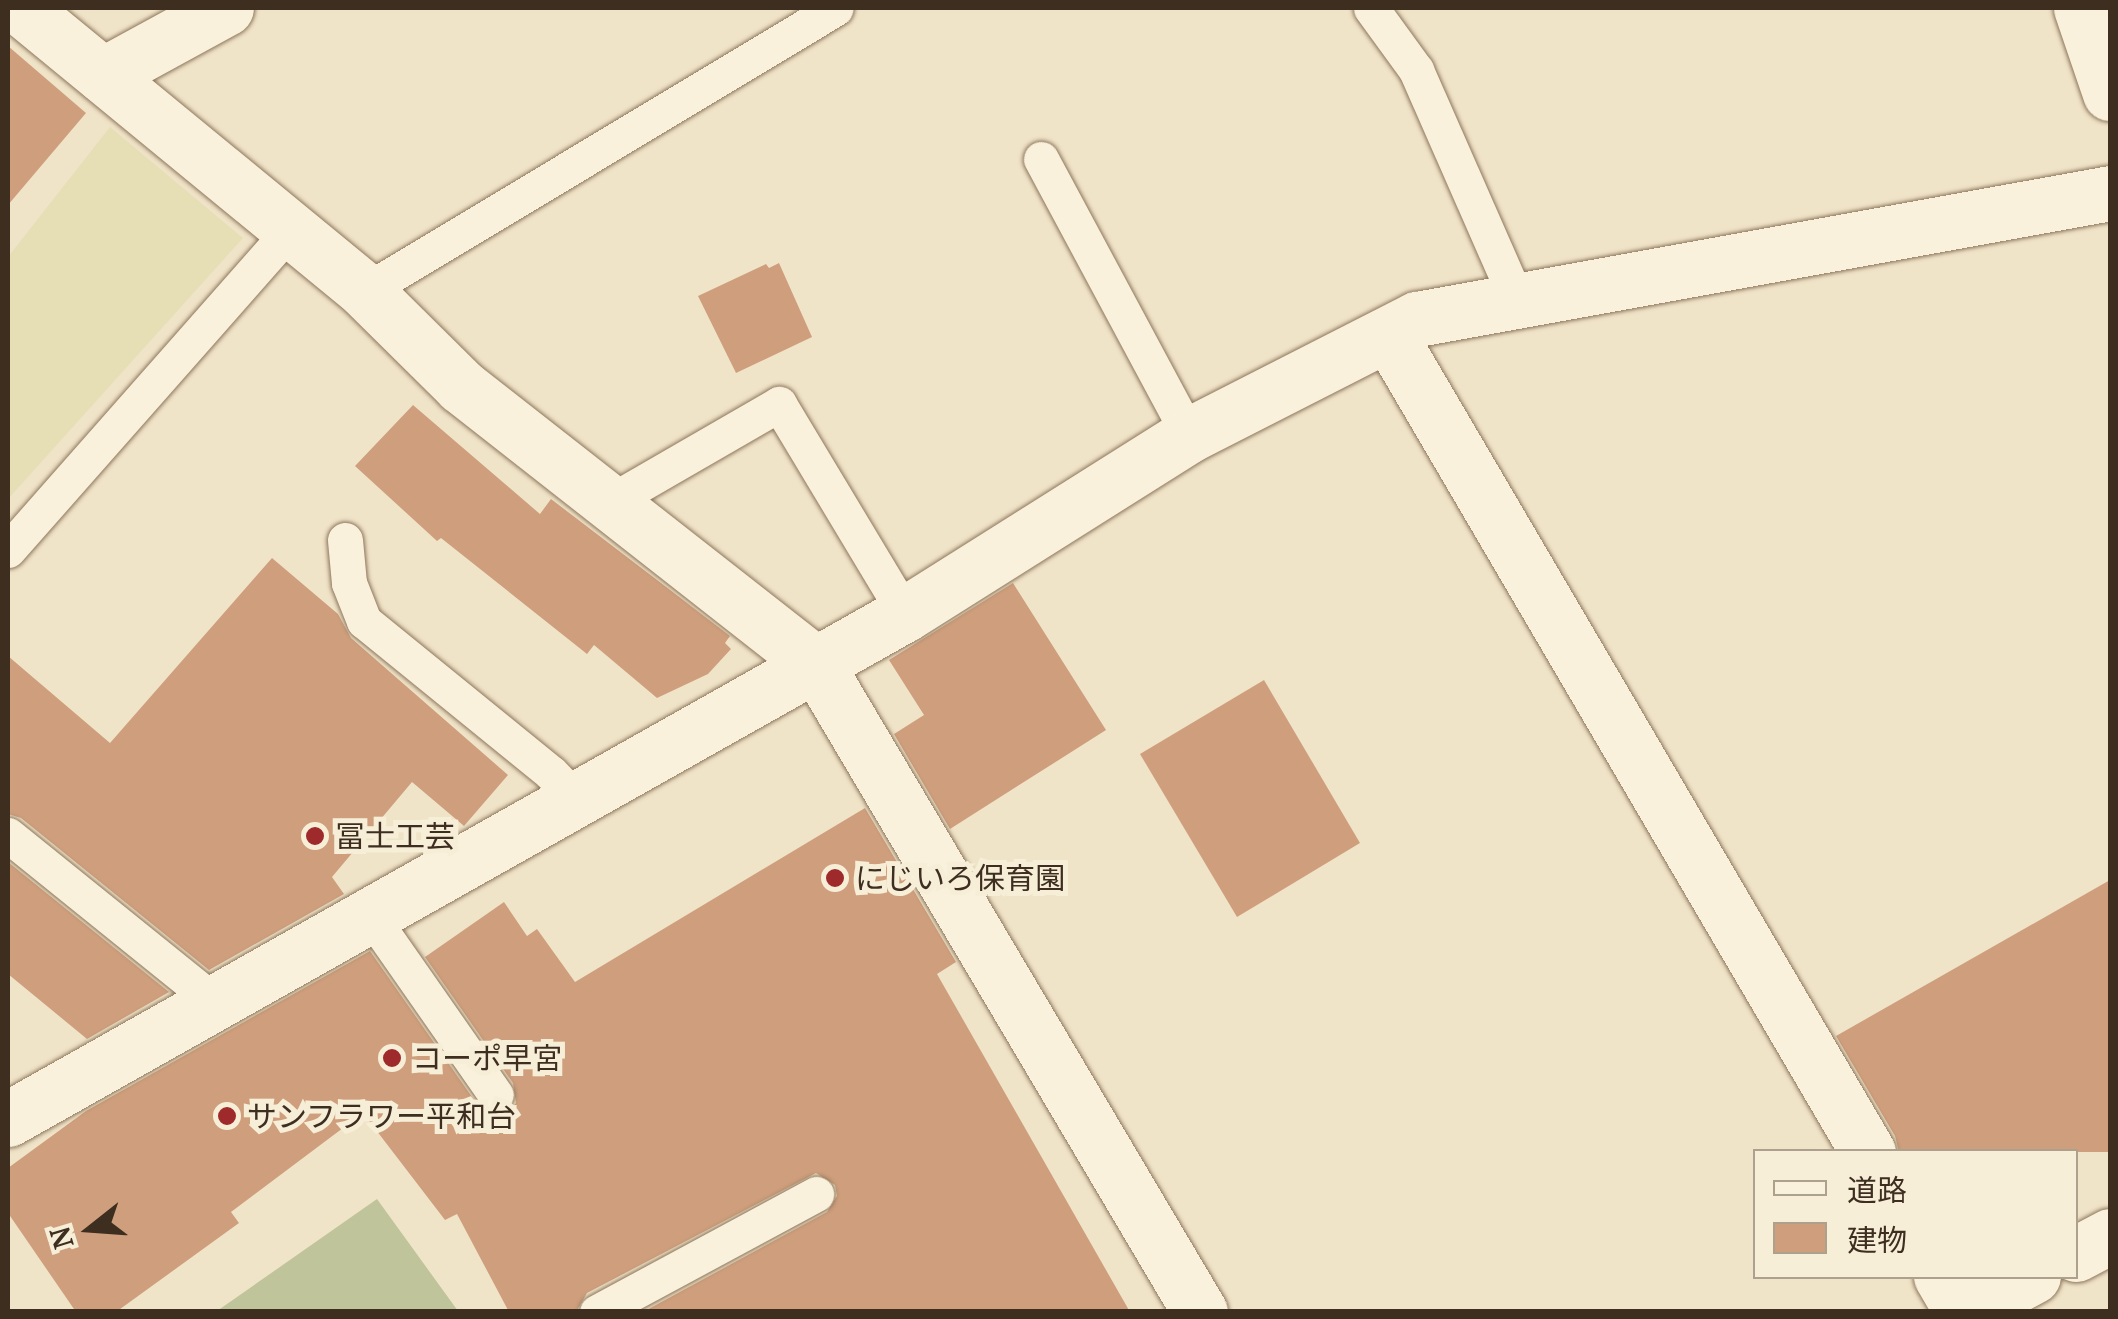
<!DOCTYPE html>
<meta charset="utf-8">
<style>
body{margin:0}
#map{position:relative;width:2118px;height:1319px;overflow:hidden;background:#f0e4c8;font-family:"PT Serif","Noto Sans JP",serif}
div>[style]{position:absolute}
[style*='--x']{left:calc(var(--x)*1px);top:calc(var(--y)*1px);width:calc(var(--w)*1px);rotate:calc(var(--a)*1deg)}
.farmland>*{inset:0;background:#e6deb5}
.cemetery>*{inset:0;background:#bfc49a}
.building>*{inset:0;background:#cf9f7d}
.roads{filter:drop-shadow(0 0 2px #8d765c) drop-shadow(0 0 2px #8d765c)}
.service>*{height:35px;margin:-17.5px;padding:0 17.5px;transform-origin:17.5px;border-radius:17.5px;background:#faf1dc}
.minor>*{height:55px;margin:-27.5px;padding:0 27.5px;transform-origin:27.5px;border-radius:27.5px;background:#faf1dc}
.tertiary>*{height:55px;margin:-27.5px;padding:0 27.5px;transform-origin:27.5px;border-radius:27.5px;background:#faf1dc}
.dots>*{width:28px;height:28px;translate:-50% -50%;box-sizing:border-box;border:5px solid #f7eed8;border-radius:50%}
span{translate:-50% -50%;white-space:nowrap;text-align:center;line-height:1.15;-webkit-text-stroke:10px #f7eed8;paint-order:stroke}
.poi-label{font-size:30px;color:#3d2e20}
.left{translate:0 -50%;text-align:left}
.frame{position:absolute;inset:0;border:10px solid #3d2e20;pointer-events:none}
.legend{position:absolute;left:1753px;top:1149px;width:325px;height:130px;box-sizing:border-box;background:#f7eed8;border:2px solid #ada18e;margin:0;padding:12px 18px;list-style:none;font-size:30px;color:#3d2e20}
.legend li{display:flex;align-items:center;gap:20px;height:50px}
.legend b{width:50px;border:2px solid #ada18e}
.north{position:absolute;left:40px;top:1179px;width:100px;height:100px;-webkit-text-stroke:8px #f7eed8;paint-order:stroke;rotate:253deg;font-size:28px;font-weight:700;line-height:40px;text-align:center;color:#3d2e20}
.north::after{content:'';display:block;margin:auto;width:35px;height:45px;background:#3d2e20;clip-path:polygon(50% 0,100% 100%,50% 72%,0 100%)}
</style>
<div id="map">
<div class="farmland">
<i style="clip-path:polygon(110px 127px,243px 238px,8px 499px,8px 257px)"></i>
</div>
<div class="cemetery">
<i style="clip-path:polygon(377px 1199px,458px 1311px,217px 1311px)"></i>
</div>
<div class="building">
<i style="clip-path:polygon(8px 46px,86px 113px,8px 205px)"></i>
<i style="clip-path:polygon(779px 263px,812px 337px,736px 373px,698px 296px,766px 264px,769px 268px)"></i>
<i style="clip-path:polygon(413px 405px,540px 514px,551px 499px,661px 583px,730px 636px,725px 643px,731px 649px,708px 674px,657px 698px,594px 645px,587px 654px,441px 538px,437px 541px,355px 466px)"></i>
<i style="clip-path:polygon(272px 558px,338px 614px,351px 638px,508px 775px,464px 826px,412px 782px,332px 877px,344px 894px,209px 970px,21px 818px,8px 814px,8px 656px,110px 743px)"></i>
<i style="clip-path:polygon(1013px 583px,1106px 730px,950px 829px,894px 734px,924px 715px,889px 660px)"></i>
<i style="clip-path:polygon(1264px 680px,1360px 843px,1237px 917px,1140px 754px)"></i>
<i style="clip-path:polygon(865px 808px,956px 962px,937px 974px,1130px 1312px,643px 1312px,827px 1212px,837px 1196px,835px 1185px,816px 1173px,587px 1293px,576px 1312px,509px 1312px,457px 1214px,445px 1220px,363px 1113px,231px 1212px,239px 1223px,116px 1312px,76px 1312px,8px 1213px,8px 1168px,86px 1111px,370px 951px,479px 1107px,488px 1115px,507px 1113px,516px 1103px,513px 1083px,425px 957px,504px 902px,527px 936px,537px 929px,575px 982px)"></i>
<i style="clip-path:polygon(8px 862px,169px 992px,87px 1039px,8px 974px)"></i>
<i style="clip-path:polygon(2110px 880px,2110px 1152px,1899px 1152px,1895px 1136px,1836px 1036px)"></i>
</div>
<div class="roads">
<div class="service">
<i style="--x:1371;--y:8;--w:77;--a:54"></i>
<i style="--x:1416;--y:70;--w:251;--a:66.3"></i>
<i style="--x:1041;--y:159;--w:313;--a:61.8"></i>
<i style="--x:365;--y:291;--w:549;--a:-31"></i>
<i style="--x:606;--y:504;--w:200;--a:-30"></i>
<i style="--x:779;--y:404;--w:245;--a:59"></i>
<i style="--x:345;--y:540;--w:43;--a:84.7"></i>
<i style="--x:349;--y:583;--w:41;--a:68.5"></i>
<i style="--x:364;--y:621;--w:241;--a:39.1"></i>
<i style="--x:551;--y:773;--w:36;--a:46"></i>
<i style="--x:8;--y:550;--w:428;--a:-48.6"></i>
<i style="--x:8;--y:835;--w:267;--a:38.9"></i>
<i style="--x:371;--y:916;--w:218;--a:55.1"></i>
<i style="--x:597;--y:1312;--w:249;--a:-28.3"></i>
</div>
<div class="minor">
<i style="--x:21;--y:8;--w:445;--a:39.4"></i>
<i style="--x:365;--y:291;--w:135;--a:44.7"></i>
<i style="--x:461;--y:386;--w:451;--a:38.1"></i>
<i style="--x:816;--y:664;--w:753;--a:59.35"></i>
<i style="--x:2081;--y:8;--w:90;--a:71.2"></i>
<i style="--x:103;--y:75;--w:140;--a:-28.6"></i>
<i style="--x:1389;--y:335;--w:947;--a:59.62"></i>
<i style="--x:8;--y:1119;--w:1029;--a:-29.38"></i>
<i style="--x:905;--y:614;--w:336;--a:-32.2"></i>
<i style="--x:1189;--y:435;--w:256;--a:-27"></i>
<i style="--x:1417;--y:319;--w:704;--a:-10.3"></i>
<i style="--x:1941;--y:1276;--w:42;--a:59.7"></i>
</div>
<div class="tertiary">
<i style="--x:2076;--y:1254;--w:38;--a:-28"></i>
<i style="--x:1966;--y:1312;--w:76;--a:-28.2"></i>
</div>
</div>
<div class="dots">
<i style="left:315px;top:836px;background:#9e2a2b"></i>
<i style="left:835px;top:878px;background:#9e2a2b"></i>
<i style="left:392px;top:1058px;background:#9e2a2b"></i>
<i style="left:227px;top:1116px;background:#9e2a2b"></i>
</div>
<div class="poi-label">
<span class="left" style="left:335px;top:836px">冨士工芸</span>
<span class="left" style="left:855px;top:878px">にじいろ保育園</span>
<span class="left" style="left:412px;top:1058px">コーポ早宮</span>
<span class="left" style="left:247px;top:1116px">サンフラワー平和台</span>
</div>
<div class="frame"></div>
<ul class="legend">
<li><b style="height:12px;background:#faf1dc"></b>道路</li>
<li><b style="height:28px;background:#cf9f7d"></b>建物</li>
</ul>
<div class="north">N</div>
</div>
